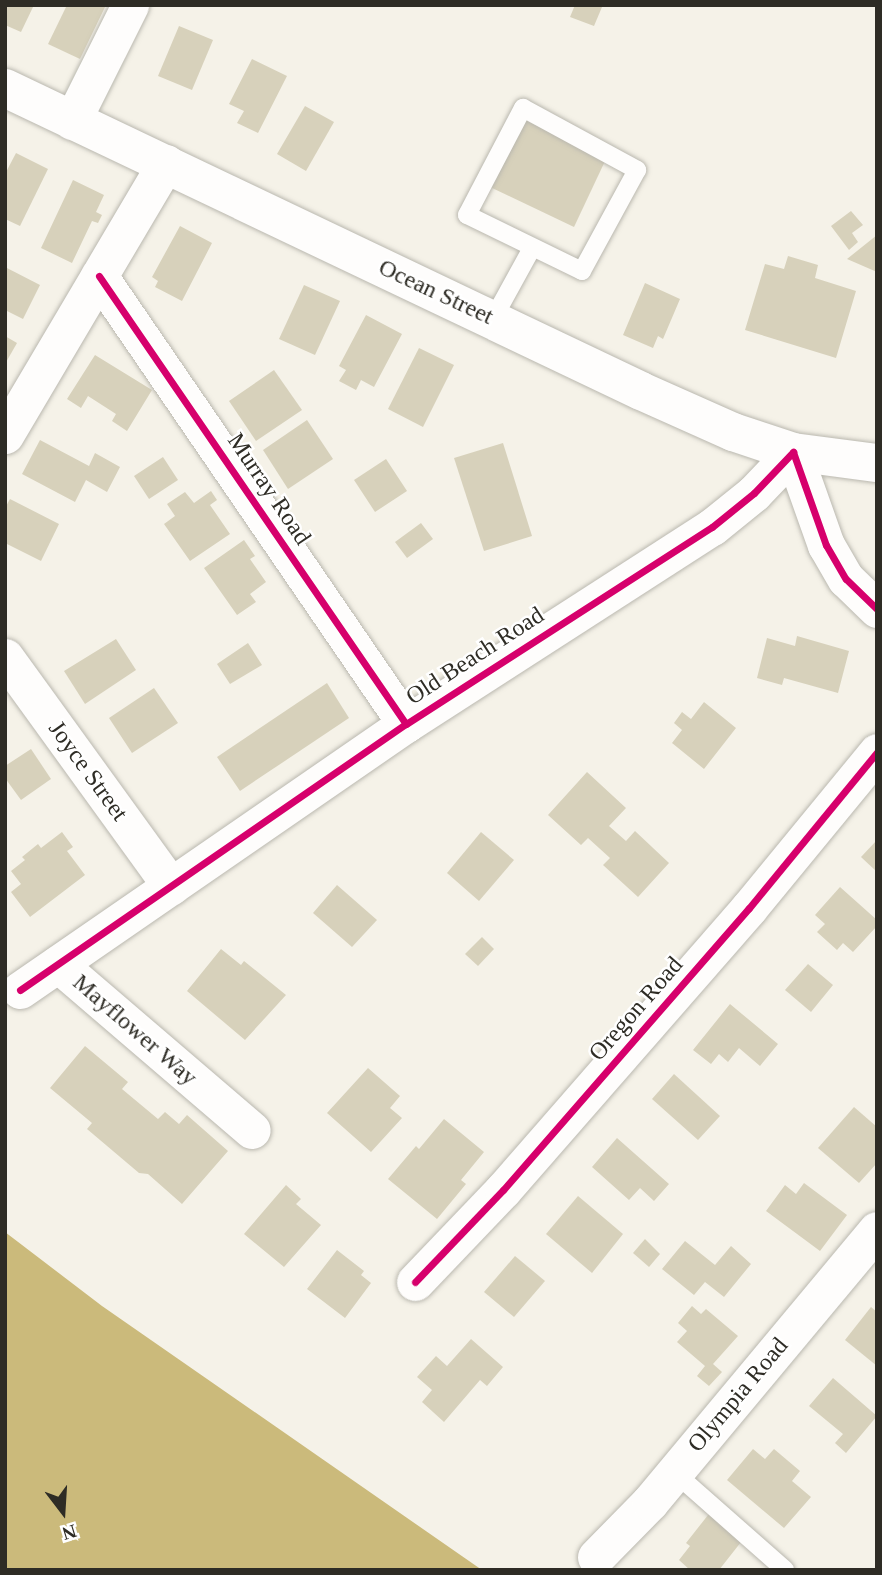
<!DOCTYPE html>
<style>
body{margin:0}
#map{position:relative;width:882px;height:1575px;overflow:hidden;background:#f5f2e8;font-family:"Times New Roman",serif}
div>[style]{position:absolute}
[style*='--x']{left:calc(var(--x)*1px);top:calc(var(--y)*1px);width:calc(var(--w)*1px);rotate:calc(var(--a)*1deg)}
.water>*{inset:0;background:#cbba7b}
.building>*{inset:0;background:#d7d1bb}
.roads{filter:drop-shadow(0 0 2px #bab8af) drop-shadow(0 0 2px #bab8af)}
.service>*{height:18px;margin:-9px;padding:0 9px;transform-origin:9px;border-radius:9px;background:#fefdfc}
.minor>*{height:37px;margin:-18.5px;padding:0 18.5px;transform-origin:18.5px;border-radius:18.5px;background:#fefdfc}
.secondary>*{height:38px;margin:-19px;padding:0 19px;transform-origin:19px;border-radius:19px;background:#fefdfc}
.cycleway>*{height:7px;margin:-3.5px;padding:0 3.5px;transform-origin:3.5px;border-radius:3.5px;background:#d6006c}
span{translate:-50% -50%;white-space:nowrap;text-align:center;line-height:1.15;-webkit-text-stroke:5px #fff;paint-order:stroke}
.street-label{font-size:24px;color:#2e2c25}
.frame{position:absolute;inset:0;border:7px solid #2e2c25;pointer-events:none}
.north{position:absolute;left:28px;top:1477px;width:70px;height:70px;-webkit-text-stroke:5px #fff;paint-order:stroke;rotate:163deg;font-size:19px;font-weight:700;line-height:28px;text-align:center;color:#2e2c25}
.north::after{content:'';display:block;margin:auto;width:24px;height:32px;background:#2e2c25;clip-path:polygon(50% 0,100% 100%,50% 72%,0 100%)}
</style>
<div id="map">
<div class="water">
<i style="clip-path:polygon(5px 1232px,102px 1306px,482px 1570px,5px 1570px)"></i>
</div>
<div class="building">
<i style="clip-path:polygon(5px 5px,34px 5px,21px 32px,5px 25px)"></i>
<i style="clip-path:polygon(67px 5px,106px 5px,80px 59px,48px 44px)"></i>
<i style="clip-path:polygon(575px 5px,602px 7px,594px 26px,570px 17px)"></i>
<i style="clip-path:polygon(179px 26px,213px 40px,192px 90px,158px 76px)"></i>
<i style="clip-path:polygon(252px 59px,287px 76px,258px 133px,237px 123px,244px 111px,229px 104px)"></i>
<i style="clip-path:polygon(305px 106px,334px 122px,306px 171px,277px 154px)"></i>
<i style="clip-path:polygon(523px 119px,606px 159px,574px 227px,490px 187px)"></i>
<i style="clip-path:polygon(16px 153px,48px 169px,20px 226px,5px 219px,5px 174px)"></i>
<i style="clip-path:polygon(73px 180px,104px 195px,96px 212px,102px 215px,98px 223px,92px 221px,72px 263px,41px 248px)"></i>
<i style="clip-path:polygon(851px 211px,863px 225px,852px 233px,858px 242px,849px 250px,831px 226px)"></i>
<i style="clip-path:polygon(180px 226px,212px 243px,182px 301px,155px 287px,158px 281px,152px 277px)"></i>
<i style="clip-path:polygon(877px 235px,877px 272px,847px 259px)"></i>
<i style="clip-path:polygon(788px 256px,818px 265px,815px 278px,856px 291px,836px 358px,745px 330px,765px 264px,784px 269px)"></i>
<i style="clip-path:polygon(5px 267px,40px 285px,23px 319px,5px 310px)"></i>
<i style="clip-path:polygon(645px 283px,680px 299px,663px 339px,658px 336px,653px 348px,623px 335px)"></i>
<i style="clip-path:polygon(304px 285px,340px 301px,315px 355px,279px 339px)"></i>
<i style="clip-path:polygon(366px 315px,402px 334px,374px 387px,361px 380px,356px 390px,339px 381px,346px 370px,339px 366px)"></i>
<i style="clip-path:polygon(5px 336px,17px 343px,5px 364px)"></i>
<i style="clip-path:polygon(419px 348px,454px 365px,423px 427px,388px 409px)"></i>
<i style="clip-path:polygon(95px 355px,152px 390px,127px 431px,112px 421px,116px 414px,88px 396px,81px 408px,67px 399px)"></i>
<i style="clip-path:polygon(274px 370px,302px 410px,256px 441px,229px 401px)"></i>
<i style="clip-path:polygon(307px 420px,333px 459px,288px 489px,263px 450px)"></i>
<i style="clip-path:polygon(40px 440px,89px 466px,95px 453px,120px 467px,107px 492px,86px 480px,75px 502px,22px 474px)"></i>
<i style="clip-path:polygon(503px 443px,532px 536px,484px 551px,454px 458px)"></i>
<i style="clip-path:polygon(163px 457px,178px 480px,149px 499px,134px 476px)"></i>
<i style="clip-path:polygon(386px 459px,407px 491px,375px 512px,354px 480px)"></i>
<i style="clip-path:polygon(211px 491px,217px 500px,210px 505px,230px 534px,190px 561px,164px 524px,175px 516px,167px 504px,185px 492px,194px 503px)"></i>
<i style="clip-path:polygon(10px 499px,59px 524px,41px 561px,5px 543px,5px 508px)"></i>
<i style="clip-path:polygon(421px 523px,433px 539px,407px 558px,395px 542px)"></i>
<i style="clip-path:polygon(244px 540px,255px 556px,250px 559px,266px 582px,250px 594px,256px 602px,237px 615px,204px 568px)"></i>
<i style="clip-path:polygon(797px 636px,849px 651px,838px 693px,784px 678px,782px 685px,757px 678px,767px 638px,795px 646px)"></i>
<i style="clip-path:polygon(116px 639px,136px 670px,85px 704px,64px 671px)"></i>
<i style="clip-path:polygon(248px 643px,262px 665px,230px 684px,217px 664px)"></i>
<i style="clip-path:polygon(327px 683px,349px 718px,240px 791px,217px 757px)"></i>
<i style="clip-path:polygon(154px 688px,178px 723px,132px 753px,109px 718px)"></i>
<i style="clip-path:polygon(704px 702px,736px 728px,704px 769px,672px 743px,682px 730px,674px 723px,682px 712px,691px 719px)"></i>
<i style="clip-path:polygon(31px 749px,51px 779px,21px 800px,5px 778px,5px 766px)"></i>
<i style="clip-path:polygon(587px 772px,626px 808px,609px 826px,626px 841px,635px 831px,669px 863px,638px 897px,603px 865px,610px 858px,588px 838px,581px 845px,548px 815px)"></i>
<i style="clip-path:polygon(62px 832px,73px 847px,67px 851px,85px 875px,30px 917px,11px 892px,21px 884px,11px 871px,25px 860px,22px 857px,38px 844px,41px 848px)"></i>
<i style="clip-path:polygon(481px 832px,514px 860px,479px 901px,447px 873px)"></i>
<i style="clip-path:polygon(877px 840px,877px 872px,861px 857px)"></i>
<i style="clip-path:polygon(337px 885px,377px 920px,352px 947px,313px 913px)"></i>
<i style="clip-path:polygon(840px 887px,877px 920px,877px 926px,853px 952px,843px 943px,837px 950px,817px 932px,825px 924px,815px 915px)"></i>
<i style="clip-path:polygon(482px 937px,494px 949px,478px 966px,465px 954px)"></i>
<i style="clip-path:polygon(221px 949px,241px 965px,244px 961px,286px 995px,245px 1040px,187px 991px)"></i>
<i style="clip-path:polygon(808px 964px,833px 985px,811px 1012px,785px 990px)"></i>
<i style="clip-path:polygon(730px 1004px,778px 1044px,760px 1066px,739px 1048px,728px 1062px,719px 1054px,711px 1064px,693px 1050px)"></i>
<i style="clip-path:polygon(85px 1046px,128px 1082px,122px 1089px,158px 1119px,165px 1112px,179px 1124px,187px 1115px,228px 1151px,182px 1204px,148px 1174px,139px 1173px,87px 1129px,92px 1123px,50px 1088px)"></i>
<i style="clip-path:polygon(368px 1068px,400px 1096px,390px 1108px,402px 1118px,371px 1152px,327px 1113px)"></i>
<i style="clip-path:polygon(674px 1074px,720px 1116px,698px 1140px,652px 1099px)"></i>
<i style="clip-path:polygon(854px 1107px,877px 1127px,877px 1163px,859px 1183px,818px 1148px)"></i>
<i style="clip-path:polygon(444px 1119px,484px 1152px,461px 1180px,466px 1184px,437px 1219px,388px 1179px,416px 1146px,419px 1149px)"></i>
<i style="clip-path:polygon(617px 1138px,669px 1184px,654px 1201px,640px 1188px,629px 1200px,592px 1167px)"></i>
<i style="clip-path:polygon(804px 1183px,847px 1215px,820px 1251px,766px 1211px,785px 1185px,796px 1194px)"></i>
<i style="clip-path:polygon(286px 1185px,301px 1199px,296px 1204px,321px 1225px,284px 1267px,244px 1234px)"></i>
<i style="clip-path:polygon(578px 1196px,623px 1234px,592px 1273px,546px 1234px)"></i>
<i style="clip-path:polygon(645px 1239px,660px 1254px,649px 1267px,633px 1253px)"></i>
<i style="clip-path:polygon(685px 1241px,715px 1265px,731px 1246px,751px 1264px,724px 1297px,705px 1282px,694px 1295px,662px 1269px)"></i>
<i style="clip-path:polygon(337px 1250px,364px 1271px,361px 1275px,371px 1283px,345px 1318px,307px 1289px)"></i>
<i style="clip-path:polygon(515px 1256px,545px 1281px,514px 1317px,484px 1292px)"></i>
<i style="clip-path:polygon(692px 1306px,701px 1314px,706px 1309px,738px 1336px,713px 1364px,722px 1372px,709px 1386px,697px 1376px,705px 1366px,677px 1342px,687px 1331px,678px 1323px)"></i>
<i style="clip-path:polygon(871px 1307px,877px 1312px,877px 1366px,845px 1340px)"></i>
<i style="clip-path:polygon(471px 1339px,503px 1367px,487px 1386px,480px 1380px,444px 1422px,422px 1402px,432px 1390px,417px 1377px,436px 1356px,447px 1366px)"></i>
<i style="clip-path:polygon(833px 1378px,877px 1416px,846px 1453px,835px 1443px,843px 1434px,809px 1406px)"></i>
<i style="clip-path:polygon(753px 1449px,765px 1459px,774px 1449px,800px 1471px,792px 1481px,811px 1497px,784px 1528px,727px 1480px)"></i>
<i style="clip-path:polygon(712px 1510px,745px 1537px,719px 1570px,690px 1570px,679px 1560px,690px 1546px,686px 1543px)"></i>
</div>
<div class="roads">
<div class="service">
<i style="--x:523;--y:108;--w:130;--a:28.5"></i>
<i style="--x:637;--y:170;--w:115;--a:118.6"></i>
<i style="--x:582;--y:271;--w:128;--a:-154"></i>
<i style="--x:467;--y:215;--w:121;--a:-62.4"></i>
<i style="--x:493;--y:319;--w:81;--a:-61.2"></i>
<i style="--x:674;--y:1472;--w:148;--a:41.4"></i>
</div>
<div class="minor">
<i style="--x:72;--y:121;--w:130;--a:-63.4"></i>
<i style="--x:99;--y:276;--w:543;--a:55.58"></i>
<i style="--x:5;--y:435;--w:316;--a:-59.4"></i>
<i style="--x:5;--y:657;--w:283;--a:54.1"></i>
<i style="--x:58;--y:964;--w:255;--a:40.6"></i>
<i style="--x:20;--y:990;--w:469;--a:-34.6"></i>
<i style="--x:406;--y:724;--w:364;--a:-32.8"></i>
<i style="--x:712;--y:527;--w:54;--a:-39"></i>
<i style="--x:754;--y:493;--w:57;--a:-46.4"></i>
<i style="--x:793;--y:452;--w:99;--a:70.5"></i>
<i style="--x:826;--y:545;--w:39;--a:60"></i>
<i style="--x:846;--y:579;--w:43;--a:44.1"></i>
<i style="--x:415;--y:1282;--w:127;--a:-46.3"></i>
<i style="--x:503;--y:1190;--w:374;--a:-48.9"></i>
<i style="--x:749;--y:908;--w:202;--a:-50.6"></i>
<i style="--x:596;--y:1557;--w:77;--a:-45.5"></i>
<i style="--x:650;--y:1502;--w:354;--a:-50.2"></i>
</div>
<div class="secondary">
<i style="--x:5;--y:88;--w:704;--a:25.47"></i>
<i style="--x:641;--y:391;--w:101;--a:24"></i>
<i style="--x:733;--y:432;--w:63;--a:18.4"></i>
<i style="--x:793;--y:452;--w:85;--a:7.5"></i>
</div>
</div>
<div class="cycleway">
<i style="--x:99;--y:276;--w:543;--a:55.58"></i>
<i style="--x:20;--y:990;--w:469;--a:-34.6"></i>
<i style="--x:406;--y:724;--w:364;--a:-32.8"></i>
<i style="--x:712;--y:527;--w:54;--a:-39"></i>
<i style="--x:754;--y:493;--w:57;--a:-46.4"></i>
<i style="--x:793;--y:452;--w:99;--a:70.5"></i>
<i style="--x:826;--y:545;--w:39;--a:60"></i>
<i style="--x:846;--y:579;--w:43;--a:44.1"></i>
<i style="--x:415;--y:1282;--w:127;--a:-46.3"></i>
<i style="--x:503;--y:1190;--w:374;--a:-48.9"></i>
<i style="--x:749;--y:908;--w:202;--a:-50.6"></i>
</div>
<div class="street-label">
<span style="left:436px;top:292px;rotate:25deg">Ocean Street</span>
<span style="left:269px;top:489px;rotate:56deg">Murray Road</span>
<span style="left:475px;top:656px;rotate:-33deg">Old Beach Road</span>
<span style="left:88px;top:771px;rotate:54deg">Joyce Street</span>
<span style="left:636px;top:1009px;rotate:-49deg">Oregon Road</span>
<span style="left:135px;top:1030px;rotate:41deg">Mayflower Way</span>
<span style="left:738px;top:1395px;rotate:-50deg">Olympia Road</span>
</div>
<div class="frame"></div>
<div class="north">N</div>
</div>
